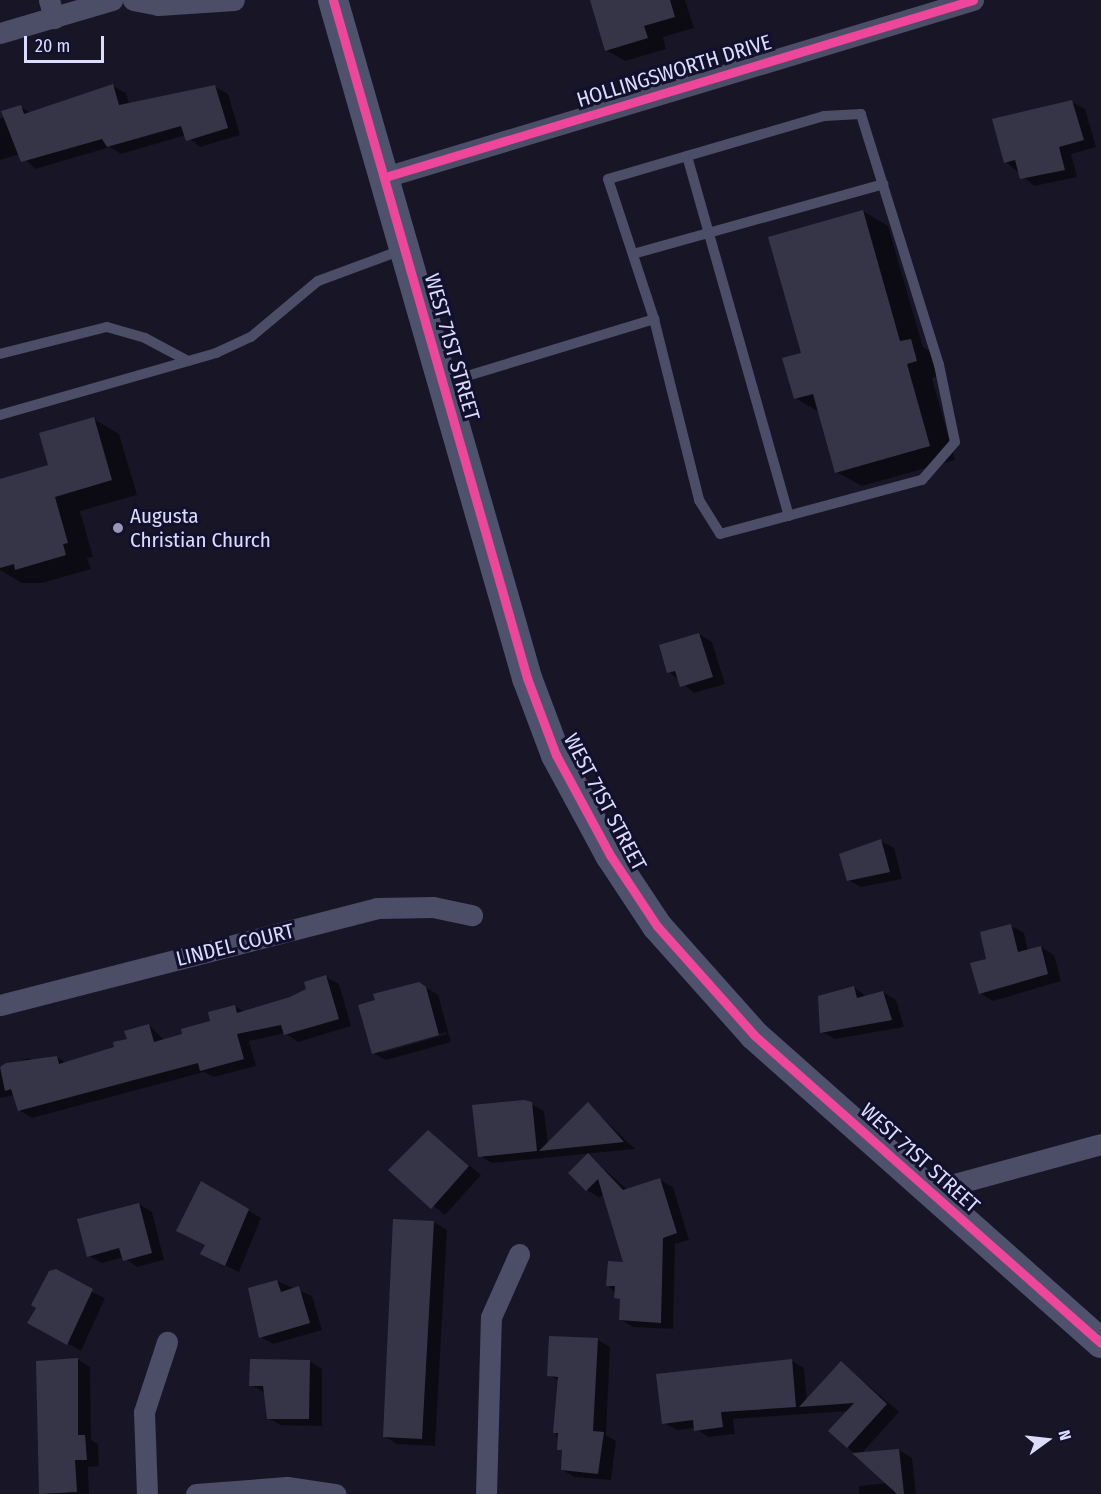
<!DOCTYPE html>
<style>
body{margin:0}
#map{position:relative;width:1101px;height:1494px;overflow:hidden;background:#181626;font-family:"Fira Sans Condensed",sans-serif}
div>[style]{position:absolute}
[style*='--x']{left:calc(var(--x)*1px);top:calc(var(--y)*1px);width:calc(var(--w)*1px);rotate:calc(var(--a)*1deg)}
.shadow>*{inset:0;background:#0007}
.building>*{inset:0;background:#363547}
.service>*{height:10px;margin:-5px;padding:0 5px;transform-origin:5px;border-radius:5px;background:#4c4d67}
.minor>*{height:21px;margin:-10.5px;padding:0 10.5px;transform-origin:10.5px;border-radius:10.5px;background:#4c4d67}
.secondary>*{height:30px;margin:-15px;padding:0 15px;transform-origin:15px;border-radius:15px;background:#4f526d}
.cycleway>*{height:9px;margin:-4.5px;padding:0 4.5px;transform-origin:4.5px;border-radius:4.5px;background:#ed469a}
.dots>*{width:16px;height:16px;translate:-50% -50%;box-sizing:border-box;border:3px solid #12102c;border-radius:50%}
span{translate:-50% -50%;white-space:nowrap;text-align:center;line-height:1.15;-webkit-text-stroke:6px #12102c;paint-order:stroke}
.street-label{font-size:21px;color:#dcdcff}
.poi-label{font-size:21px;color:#dcdcff}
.left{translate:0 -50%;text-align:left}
.north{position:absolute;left:1017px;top:1410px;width:60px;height:60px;-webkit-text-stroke:4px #12102c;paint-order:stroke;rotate:75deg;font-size:16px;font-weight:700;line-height:24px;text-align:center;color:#dcdcff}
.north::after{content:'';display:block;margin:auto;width:21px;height:27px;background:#dcdcff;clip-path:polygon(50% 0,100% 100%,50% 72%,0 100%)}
.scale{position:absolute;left:24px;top:36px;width:80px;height:27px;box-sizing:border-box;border:3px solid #dcdcff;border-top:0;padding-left:8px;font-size:18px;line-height:21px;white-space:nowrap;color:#dcdcff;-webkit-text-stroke:4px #12102c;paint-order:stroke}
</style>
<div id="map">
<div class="shadow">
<i style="clip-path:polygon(591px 0,685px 0,694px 28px,663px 37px,666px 49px,625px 61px,606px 50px)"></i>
<i style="clip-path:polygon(113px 86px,126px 93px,129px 104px,215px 87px,228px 94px,240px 135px,200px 147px,186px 135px,121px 154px,110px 147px,35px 169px,20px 154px,0 160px,0 119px,21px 107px,31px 113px)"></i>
<i style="clip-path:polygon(1072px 102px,1085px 109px,1096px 147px,1071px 154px,1077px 177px,1034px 186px,1006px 162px)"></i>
<i style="clip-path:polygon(863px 211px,888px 226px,923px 347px,936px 355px,942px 375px,932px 378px,955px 460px,862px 486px,836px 472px,819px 412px,795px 398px)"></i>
<i style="clip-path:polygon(94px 419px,119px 434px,137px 495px,80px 511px,93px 557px,87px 558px,91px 569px,42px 583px,22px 583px,0 570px,0 481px,50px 466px)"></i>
<i style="clip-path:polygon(699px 634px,712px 642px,725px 684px,694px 693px,669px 672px)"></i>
<i style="clip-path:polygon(881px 841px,894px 848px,902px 879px,861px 887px,848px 880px)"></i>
<i style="clip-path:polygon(1011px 926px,1024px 933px,1028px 951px,1041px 947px,1054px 955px,1061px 981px,993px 1001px,980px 993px,988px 960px)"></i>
<i style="clip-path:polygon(326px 977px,339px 984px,351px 1026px,298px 1042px,285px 1033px,249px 1041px,256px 1066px,214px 1077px,204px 1072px,32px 1118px,19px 1110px,14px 1095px,0 1098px,0 1067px,29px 1058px,37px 1063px,57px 1057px,66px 1063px,116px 1048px,149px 1025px,164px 1040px,184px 1035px,235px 1006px,245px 1012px,290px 999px)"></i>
<i style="clip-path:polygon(evenodd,419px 983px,438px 995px,451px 1042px,386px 1060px,373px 1053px,419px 983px,446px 1032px,447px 1034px,381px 1053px,381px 1050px,446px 1032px)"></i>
<i style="clip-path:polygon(854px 987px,867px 997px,883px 992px,896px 1000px,904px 1027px,835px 1039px,822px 1032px)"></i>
<i style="clip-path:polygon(531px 1104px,544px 1111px,548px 1144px,588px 1104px,635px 1149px,492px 1163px,480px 1156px)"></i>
<i style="clip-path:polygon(428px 1131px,481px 1175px,445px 1215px,390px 1170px)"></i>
<i style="clip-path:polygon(588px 1155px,628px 1190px,660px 1180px,673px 1187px,689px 1240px,675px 1244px,673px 1329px,633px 1327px,620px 1319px,621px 1301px,608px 1285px,625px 1263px,604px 1193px,600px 1198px,587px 1190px,570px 1173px)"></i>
<i style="clip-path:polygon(202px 1184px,261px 1218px,239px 1272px,215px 1261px,207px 1245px)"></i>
<i style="clip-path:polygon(139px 1204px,152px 1212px,164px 1260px,137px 1267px,123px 1257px,102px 1263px,89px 1256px)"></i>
<i style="clip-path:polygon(394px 1221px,434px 1222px,447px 1230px,435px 1446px,397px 1444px,384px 1436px)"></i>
<i style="clip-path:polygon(50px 1273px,105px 1298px,81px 1351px,29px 1322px)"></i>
<i style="clip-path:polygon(277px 1281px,312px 1296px,322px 1330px,273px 1344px,261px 1337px)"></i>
<i style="clip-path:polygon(598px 1340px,610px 1347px,606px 1435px,616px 1441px,611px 1480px,575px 1477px,562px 1470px,564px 1452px,555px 1432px,559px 1381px,549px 1375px)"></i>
<i style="clip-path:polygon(77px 1359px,90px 1367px,91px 1440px,98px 1444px,99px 1466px,88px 1467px,89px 1494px,42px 1494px)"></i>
<i style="clip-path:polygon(309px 1361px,322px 1369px,322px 1426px,281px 1425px,268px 1418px,264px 1392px,251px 1385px)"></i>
<i style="clip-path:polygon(792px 1361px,804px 1368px,807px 1401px,842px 1363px,899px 1412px,861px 1454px,899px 1450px,912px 1458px,916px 1494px,859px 1494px,859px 1486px,887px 1483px,847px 1447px,848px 1411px,733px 1419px,735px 1434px,708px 1437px,695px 1428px,677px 1430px,664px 1423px)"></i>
</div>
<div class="building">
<i style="clip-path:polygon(590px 0,670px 0,675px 17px,644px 26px,648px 38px,605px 51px)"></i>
<i style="clip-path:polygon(113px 84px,119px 105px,215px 85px,228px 128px,186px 141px,181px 126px,107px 147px,102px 139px,21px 162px,1px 111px,21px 105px,24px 114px)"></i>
<i style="clip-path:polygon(1072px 100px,1084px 140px,1059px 147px,1065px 170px,1020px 179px,1015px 160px,1004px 163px,992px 119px)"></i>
<i style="clip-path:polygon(863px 210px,900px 341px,911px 339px,917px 361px,907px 364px,930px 446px,835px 473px,813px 394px,794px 399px,782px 358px,801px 353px,768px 237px)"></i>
<i style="clip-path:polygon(94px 417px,112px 480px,55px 497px,68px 543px,63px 544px,66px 555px,15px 570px,14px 564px,0 568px,0 479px,48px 465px,39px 433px)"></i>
<i style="clip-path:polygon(699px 633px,713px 677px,680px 687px,675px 671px,667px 673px,659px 645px)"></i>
<i style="clip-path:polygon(881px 839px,890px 872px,847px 881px,839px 854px)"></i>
<i style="clip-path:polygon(1011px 924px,1018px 952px,1041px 946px,1048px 974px,979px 994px,970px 963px,986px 959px,980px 932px)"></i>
<i style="clip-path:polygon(326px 975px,339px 1019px,284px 1035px,281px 1025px,237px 1034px,244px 1059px,200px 1071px,198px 1063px,18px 1111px,11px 1089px,5px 1091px,0 1067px,6px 1063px,57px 1056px,59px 1064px,114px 1047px,113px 1042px,127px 1039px,124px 1031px,149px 1024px,154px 1042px,182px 1034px,181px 1029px,210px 1021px,208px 1012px,235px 1005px,237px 1013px,290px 997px,306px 989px,304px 982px)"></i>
<i style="clip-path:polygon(419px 982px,426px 987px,439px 1035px,372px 1054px,358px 1005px,375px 1000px,373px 994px)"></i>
<i style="clip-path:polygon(854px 986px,857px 998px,883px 991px,892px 1020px,820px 1033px,818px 996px)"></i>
<i style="clip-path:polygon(524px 1100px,532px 1102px,537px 1151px,478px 1157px,472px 1105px)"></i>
<i style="clip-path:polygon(588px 1102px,624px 1142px,539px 1151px)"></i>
<i style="clip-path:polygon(428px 1130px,469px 1166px,431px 1209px,388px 1170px)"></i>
<i style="clip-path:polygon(588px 1153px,623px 1190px,660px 1178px,677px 1233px,663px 1238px,661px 1323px,619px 1320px,620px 1299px,614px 1298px,615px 1286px,606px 1286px,608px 1261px,623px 1262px,598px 1179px,586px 1191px,568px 1173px)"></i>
<i style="clip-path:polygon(201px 1181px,249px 1209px,225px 1266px,200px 1254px,205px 1245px,176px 1231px)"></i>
<i style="clip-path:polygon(139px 1203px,152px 1253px,123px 1261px,119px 1248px,87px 1257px,77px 1219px)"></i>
<i style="clip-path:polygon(393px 1219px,434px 1221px,422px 1439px,383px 1437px)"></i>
<i style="clip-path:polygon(56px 1269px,93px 1289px,67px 1345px,27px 1323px,36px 1308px,31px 1305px,49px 1271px)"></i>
<i style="clip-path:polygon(277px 1280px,281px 1292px,299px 1286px,310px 1323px,259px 1338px,248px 1288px)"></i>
<i style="clip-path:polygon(549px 1336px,598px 1338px,593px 1431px,604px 1432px,598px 1474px,561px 1470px,562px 1450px,557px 1450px,558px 1433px,553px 1433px,558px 1377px,547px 1376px)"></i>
<i style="clip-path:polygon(78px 1358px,78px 1435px,85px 1435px,87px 1460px,75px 1460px,77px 1492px,39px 1494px,36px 1361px)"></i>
<i style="clip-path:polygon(250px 1359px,310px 1360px,309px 1419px,267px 1419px,263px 1386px,249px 1386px)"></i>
<i style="clip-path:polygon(792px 1359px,796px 1407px,721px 1412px,723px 1427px,694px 1431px,693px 1420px,662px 1424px,656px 1374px)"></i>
<i style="clip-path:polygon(841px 1361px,887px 1404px,847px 1448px,828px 1431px,854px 1403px,799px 1407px)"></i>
<i style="clip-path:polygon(899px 1449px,904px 1494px,897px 1494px,852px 1453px)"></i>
</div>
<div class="service">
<i style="--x:687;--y:156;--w:374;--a:74.2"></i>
<i style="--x:633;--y:254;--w:260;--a:-15.6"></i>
<i style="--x:0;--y:354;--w:110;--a:-14.2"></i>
<i style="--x:107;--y:327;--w:40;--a:16"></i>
<i style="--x:145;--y:338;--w:49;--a:28.1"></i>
<i style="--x:444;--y:383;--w:220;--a:-16.9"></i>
<i style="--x:654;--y:319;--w:187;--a:76"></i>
<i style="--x:699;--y:500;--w:40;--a:58"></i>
<i style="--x:720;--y:534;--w:209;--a:-15"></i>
<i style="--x:922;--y:480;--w:50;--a:-49"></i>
<i style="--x:955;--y:442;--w:79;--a:-101.7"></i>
<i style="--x:939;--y:365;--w:263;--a:-107.3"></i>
<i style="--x:861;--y:114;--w:37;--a:177"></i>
<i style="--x:824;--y:116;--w:225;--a:163.7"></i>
<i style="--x:608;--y:179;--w:147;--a:71.8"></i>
<i style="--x:0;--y:415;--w:225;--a:-16"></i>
<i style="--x:216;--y:353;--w:38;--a:-25"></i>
<i style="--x:251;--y:337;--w:87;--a:-39.9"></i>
<i style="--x:318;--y:281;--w:90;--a:-20.3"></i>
</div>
<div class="minor">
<i style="--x:49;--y:0;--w:19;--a:74"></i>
<i style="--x:133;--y:0;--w:25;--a:11"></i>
<i style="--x:158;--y:5;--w:76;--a:-3.8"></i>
<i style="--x:0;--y:33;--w:117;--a:-16.4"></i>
<i style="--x:385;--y:177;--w:614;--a:-16.75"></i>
<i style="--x:0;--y:1005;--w:389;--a:-14.4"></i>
<i style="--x:377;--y:908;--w:56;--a:-1"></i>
<i style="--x:433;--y:907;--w:40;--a:12"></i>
<i style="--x:929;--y:1191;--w:178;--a:-15.3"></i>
<i style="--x:147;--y:1494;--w:82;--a:-92.1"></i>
<i style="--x:144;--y:1412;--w:74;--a:-71.8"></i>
<i style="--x:196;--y:1494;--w:91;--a:-4.4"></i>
<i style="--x:287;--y:1487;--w:49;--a:8.3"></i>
<i style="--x:486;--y:1494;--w:177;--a:-88.4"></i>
<i style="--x:491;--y:1317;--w:69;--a:-66"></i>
</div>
<div class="secondary">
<i style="--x:333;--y:0;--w:705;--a:74.03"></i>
<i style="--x:527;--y:678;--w:82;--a:69.4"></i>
<i style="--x:556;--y:755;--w:114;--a:61.6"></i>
<i style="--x:610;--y:855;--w:85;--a:56.5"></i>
<i style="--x:657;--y:926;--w:146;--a:48.3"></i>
<i style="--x:754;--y:1035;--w:464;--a:41.6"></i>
</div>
<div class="cycleway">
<i style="--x:333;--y:0;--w:705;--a:74.03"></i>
<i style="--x:527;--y:678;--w:82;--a:69.4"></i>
<i style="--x:556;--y:755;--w:114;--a:61.6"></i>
<i style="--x:610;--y:855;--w:85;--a:56.5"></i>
<i style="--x:657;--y:926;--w:146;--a:48.3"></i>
<i style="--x:754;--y:1035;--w:464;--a:41.6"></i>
<i style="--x:385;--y:177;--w:614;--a:-16.75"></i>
</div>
<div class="dots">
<i style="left:118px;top:528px;background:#9797b3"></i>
</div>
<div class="street-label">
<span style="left:674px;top:71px;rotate:-17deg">HOLLINGSWORTH DRIVE</span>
<span style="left:452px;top:347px;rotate:74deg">WEST 71ST STREET</span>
<span style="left:605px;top:802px;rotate:62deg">WEST 71ST STREET</span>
<span style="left:235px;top:945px;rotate:-14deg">LINDEL COURT</span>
<span style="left:920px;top:1158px;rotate:42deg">WEST 71ST STREET</span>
</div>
<div class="poi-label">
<span class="left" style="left:130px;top:528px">Augusta<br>Christian Church</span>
</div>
<div class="north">N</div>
<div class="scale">20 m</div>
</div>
